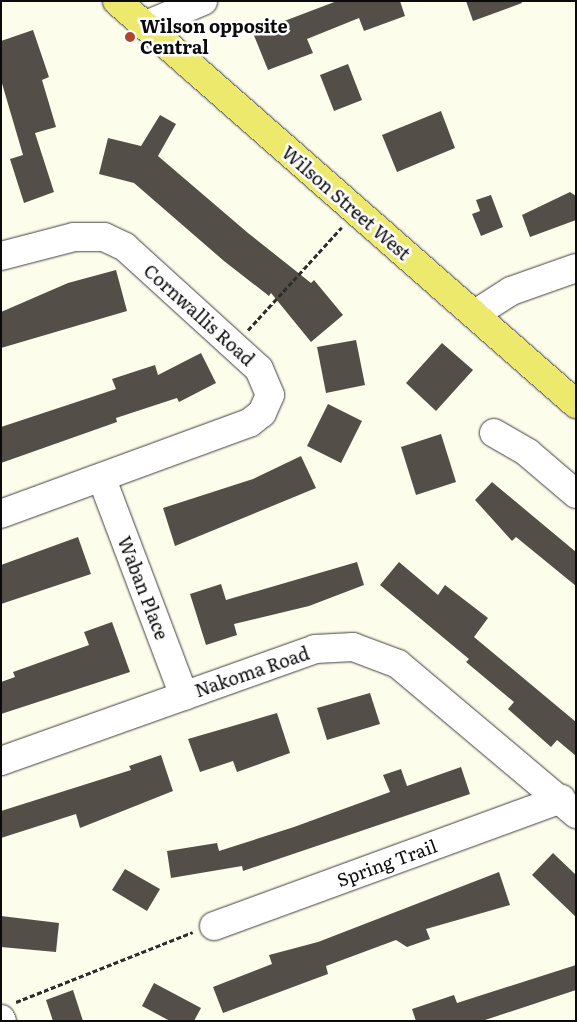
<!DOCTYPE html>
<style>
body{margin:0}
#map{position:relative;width:577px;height:1022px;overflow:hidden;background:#fdfdeb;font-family:Literata,serif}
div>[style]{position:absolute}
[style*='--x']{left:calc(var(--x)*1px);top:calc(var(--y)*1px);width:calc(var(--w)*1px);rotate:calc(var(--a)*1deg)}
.building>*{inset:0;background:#534f48}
.path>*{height:3px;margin-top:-1.5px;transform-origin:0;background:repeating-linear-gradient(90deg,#2d2d2d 0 5px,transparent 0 7.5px)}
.roads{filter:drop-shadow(0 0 1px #3e3e3e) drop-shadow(0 0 1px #3e3e3e)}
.minor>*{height:28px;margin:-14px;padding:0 14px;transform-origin:14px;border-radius:14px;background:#fff}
.major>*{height:28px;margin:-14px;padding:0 14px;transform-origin:14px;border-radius:14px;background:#ece96c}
.dots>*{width:14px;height:14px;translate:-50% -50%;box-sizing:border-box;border:2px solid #fff;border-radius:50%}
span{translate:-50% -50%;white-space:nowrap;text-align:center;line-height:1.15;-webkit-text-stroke:5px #fff;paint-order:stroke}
.poi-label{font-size:18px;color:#0b0b0b;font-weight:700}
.left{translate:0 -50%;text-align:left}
.street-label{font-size:18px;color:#0b0b0b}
.frame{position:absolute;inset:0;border:2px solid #0b0b0b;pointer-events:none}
</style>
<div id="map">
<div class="building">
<i style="clip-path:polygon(337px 1px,400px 1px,405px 16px,364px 31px,359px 18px,307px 39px,313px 53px,268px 70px,253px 33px)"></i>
<i style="clip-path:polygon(466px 1px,521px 1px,522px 3px,473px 21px)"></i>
<i style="clip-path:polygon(33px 30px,49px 77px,42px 80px,56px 127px,35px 133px,54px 192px,24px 203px,10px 159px,23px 155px,1px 80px,1px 41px)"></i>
<i style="clip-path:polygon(348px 64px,362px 100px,334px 111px,320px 75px)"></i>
<i style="clip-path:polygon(441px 111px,455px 148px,397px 172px,382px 135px)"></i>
<i style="clip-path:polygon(160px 115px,176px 124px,158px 156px,248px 233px,311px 283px,314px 280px,343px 315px,311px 342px,271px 293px,269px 296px,224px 261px,134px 183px,99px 174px,108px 138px,141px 146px)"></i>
<i style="clip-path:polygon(570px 192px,576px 196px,576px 220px,530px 237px,522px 215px)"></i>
<i style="clip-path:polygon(491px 195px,503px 227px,481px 236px,472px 214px,480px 211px,476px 200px)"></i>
<i style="clip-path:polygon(116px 270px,127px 311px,1px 348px,1px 312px,68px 283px)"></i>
<i style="clip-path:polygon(356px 340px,365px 385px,326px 393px,317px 347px)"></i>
<i style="clip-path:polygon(442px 343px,473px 370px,436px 411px,406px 383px)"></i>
<i style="clip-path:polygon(201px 353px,216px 383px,179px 402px,177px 398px,116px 418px,117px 422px,1px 463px,1px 427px,116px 389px,112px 379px,155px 365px,158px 375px)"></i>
<i style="clip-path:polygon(328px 404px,362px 421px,341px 463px,307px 446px)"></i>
<i style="clip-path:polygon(441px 434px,456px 482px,416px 495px,401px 447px)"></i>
<i style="clip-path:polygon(301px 456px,316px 488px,175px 546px,163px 508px,253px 479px)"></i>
<i style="clip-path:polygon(492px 482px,576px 552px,576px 586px,516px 537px,512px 541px,475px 500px)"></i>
<i style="clip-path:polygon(78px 537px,91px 574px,1px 604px,1px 565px)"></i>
<i style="clip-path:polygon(357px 562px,364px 585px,309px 606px,234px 624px,237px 635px,206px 645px,190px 594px,221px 584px,226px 600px)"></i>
<i style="clip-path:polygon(399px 562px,438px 595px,445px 585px,488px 618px,474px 637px,576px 722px,576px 756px,557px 740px,551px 747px,508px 709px,514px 702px,466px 662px,469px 659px,380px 585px)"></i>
<i style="clip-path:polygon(112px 622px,130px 672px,1px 714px,1px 682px,15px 677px,13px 672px,89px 645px,84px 632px)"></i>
<i style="clip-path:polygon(370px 693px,380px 724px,327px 740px,317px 708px)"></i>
<i style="clip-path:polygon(277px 713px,290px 753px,237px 772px,233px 761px,200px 772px,188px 739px)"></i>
<i style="clip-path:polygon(161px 755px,173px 791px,80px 828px,76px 814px,1px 838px,1px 811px,131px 770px,129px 766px)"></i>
<i style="clip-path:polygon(461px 767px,470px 794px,243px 871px,242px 866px,171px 878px,167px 851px,217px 843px,219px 851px,294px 827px,390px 792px,383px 775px,401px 769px,407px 786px)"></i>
<i style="clip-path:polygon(553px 853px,576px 875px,576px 917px,532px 875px)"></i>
<i style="clip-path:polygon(125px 869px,160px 889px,147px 911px,112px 890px)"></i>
<i style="clip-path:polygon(499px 872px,510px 905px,426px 929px,430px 939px,407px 947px,396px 940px,326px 966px,328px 974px,223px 1013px,213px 987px,272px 964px,269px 955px,318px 942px)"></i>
<i style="clip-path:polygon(1px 916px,59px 923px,56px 952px,1px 947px)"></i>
<i style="clip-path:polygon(576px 965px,576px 990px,482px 1021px,416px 1021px,412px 1009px,454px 995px,457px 1003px)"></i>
<i style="clip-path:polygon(154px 983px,201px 1008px,194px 1021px,170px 1021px,142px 1006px)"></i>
<i style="clip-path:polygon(73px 990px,83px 1021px,53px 1021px,46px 1000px)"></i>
</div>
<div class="path">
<i style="--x:248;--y:330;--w:139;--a:-47.6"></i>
<i style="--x:16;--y:1002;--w:190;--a:-21.6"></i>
</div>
<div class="roads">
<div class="minor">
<i style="--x:146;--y:25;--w:62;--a:-22.8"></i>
<i style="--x:1;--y:256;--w:75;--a:-14.6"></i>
<i style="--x:74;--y:237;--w:30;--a:0"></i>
<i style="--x:104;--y:237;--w:23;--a:25"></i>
<i style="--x:125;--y:247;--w:181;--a:42.3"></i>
<i style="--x:259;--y:369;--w:28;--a:67"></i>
<i style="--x:270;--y:395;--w:20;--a:114"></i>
<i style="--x:262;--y:413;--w:16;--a:142"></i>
<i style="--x:249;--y:423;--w:264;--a:159.9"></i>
<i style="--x:475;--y:314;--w:43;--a:-32.6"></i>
<i style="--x:511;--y:291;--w:69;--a:-19.5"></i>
<i style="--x:494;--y:433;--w:39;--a:30"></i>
<i style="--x:528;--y:453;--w:63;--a:40.5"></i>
<i style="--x:102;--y:479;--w:232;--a:69.3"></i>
<i style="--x:1;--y:761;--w:333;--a:-19.6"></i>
<i style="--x:315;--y:649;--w:38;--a:-3"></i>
<i style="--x:353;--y:647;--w:48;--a:20.7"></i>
<i style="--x:398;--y:664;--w:233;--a:40.1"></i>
<i style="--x:214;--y:926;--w:370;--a:-20.1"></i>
<i style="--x:1;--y:1019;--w:2;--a:63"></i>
</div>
<div class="major">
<i style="--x:117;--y:1;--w:611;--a:41.28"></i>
</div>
</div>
<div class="dots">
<i style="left:130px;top:37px;background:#ae4530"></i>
</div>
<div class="poi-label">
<span class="left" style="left:140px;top:37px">Wilson opposite<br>Central</span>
</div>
<div class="street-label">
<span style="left:346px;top:203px;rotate:41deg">Wilson Street West</span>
<span style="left:199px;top:315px;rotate:42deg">Cornwallis Road</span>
<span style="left:143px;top:588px;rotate:69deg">Waban Place</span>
<span style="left:252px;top:672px;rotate:-19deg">Nakoma Road</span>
<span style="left:387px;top:863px;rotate:-20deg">Spring Trail</span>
</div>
<div class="frame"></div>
</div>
